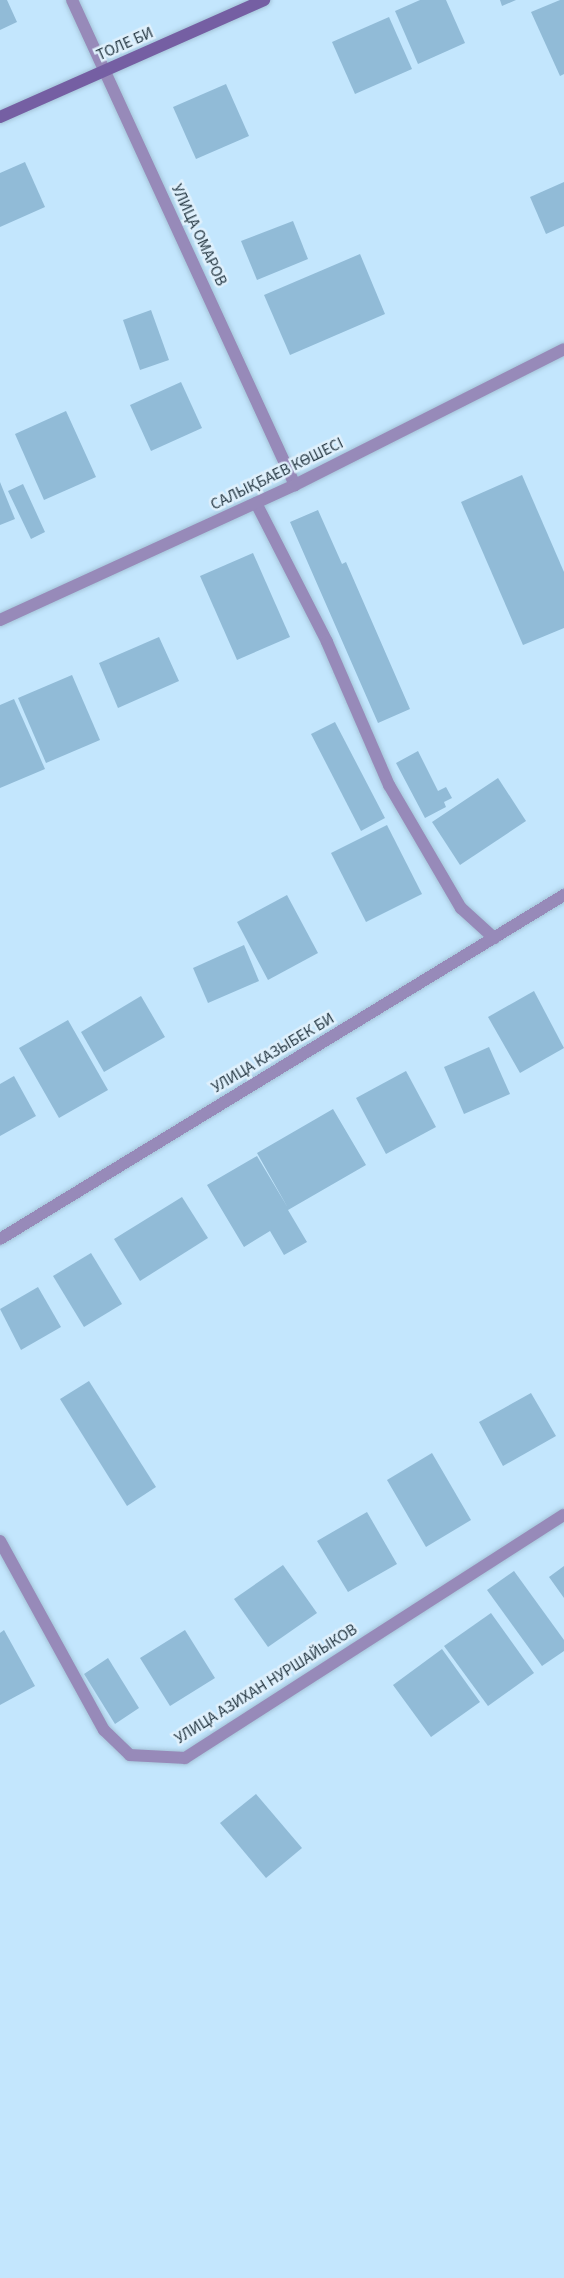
<!DOCTYPE html>
<meta charset="utf-8">
<style>
body{margin:0}
#map{position:relative;width:564px;height:2278px;overflow:hidden;background:#c3e6fd;font-family:"Source Sans 3",sans-serif}
div>[style]{position:absolute}
[style*='--x']{left:calc(var(--x)*1px);top:calc(var(--y)*1px);width:calc(var(--w)*1px);rotate:calc(var(--a)*1deg)}
.building>*{inset:0;background:#91bbd7}
.roads{filter:drop-shadow(0 0 2px #a4c3d8) drop-shadow(0 0 2px #a4c3d8)}
.minor>*{height:12px;margin:-6px;padding:0 6px;transform-origin:6px;border-radius:6px;background:#978ab9}
.secondary>*{height:12px;margin:-6px;padding:0 6px;transform-origin:6px;border-radius:6px;background:#755fa3}
span{translate:-50% -50%;white-space:nowrap;text-align:center;line-height:1.15;-webkit-text-stroke:5px #dff0fc;paint-order:stroke}
.street-label{font-size:16px;color:#273944}
</style>
<div id="map">
<div class="building">
<i style="clip-path:polygon(0 0,7px 0,17px 22px,0 30px)"></i>
<i style="clip-path:polygon(420px 0,446px 0,465px 43px,418px 64px,395px 11px)"></i>
<i style="clip-path:polygon(500px 0,516px 0,502px 6px)"></i>
<i style="clip-path:polygon(560px 0,564px 0,564px 74px,560px 76px,531px 12px)"></i>
<i style="clip-path:polygon(389px 17px,412px 69px,355px 94px,332px 42px)"></i>
<i style="clip-path:polygon(226px 84px,249px 136px,196px 159px,173px 107px)"></i>
<i style="clip-path:polygon(25px 162px,45px 207px,0 227px,0 173px)"></i>
<i style="clip-path:polygon(564px 182px,564px 226px,546px 234px,530px 197px)"></i>
<i style="clip-path:polygon(293px 221px,308px 259px,257px 280px,241px 241px)"></i>
<i style="clip-path:polygon(360px 254px,385px 314px,290px 355px,264px 295px)"></i>
<i style="clip-path:polygon(151px 310px,169px 360px,140px 370px,123px 320px)"></i>
<i style="clip-path:polygon(181px 382px,202px 428px,151px 451px,130px 405px)"></i>
<i style="clip-path:polygon(66px 411px,96px 477px,44px 500px,15px 434px)"></i>
<i style="clip-path:polygon(522px 475px,564px 572px,564px 628px,523px 645px,461px 502px)"></i>
<i style="clip-path:polygon(0 482px,15px 519px,0 525px)"></i>
<i style="clip-path:polygon(23px 484px,45px 532px,31px 539px,8px 491px)"></i>
<i style="clip-path:polygon(318px 510px,342px 564px,346px 562px,410px 709px,378px 723px,290px 522px)"></i>
<i style="clip-path:polygon(253px 553px,290px 637px,237px 660px,200px 576px)"></i>
<i style="clip-path:polygon(159px 637px,179px 681px,118px 708px,99px 663px)"></i>
<i style="clip-path:polygon(72px 675px,100px 740px,46px 763px,18px 698px)"></i>
<i style="clip-path:polygon(14px 699px,45px 769px,0 788px,0 705px)"></i>
<i style="clip-path:polygon(335px 722px,385px 818px,361px 831px,311px 734px)"></i>
<i style="clip-path:polygon(418px 751px,438px 791px,446px 787px,452px 798px,444px 802px,446px 807px,425px 818px,396px 763px)"></i>
<i style="clip-path:polygon(498px 778px,526px 821px,460px 865px,432px 822px)"></i>
<i style="clip-path:polygon(387px 825px,422px 894px,366px 922px,331px 853px)"></i>
<i style="clip-path:polygon(287px 895px,318px 953px,268px 980px,237px 922px)"></i>
<i style="clip-path:polygon(244px 945px,259px 981px,208px 1003px,193px 968px)"></i>
<i style="clip-path:polygon(534px 991px,564px 1048px,520px 1073px,488px 1017px)"></i>
<i style="clip-path:polygon(141px 996px,165px 1037px,104px 1072px,81px 1032px)"></i>
<i style="clip-path:polygon(68px 1020px,108px 1090px,59px 1118px,19px 1048px)"></i>
<i style="clip-path:polygon(489px 1047px,510px 1094px,464px 1114px,444px 1067px)"></i>
<i style="clip-path:polygon(406px 1071px,436px 1127px,386px 1154px,356px 1098px)"></i>
<i style="clip-path:polygon(14px 1076px,36px 1116px,0 1136px,0 1084px)"></i>
<i style="clip-path:polygon(333px 1109px,366px 1165px,288px 1210px,307px 1242px,284px 1255px,270px 1231px,244px 1247px,207px 1185px,257px 1156px,288px 1208px,257px 1153px)"></i>
<i style="clip-path:polygon(182px 1197px,208px 1238px,140px 1281px,114px 1239px)"></i>
<i style="clip-path:polygon(91px 1253px,122px 1304px,84px 1327px,53px 1276px)"></i>
<i style="clip-path:polygon(38px 1287px,61px 1327px,21px 1350px,0 1309px)"></i>
<i style="clip-path:polygon(89px 1381px,156px 1487px,127px 1506px,60px 1399px)"></i>
<i style="clip-path:polygon(531px 1393px,556px 1436px,503px 1466px,479px 1422px)"></i>
<i style="clip-path:polygon(432px 1453px,471px 1520px,426px 1547px,387px 1480px)"></i>
<i style="clip-path:polygon(367px 1512px,397px 1564px,348px 1592px,317px 1541px)"></i>
<i style="clip-path:polygon(283px 1565px,317px 1613px,268px 1647px,234px 1599px)"></i>
<i style="clip-path:polygon(564px 1566px,564px 1598px,549px 1577px)"></i>
<i style="clip-path:polygon(514px 1571px,564px 1640px,564px 1651px,542px 1666px,487px 1590px)"></i>
<i style="clip-path:polygon(491px 1613px,534px 1673px,488px 1706px,444px 1646px)"></i>
<i style="clip-path:polygon(4px 1630px,35px 1686px,0 1705px,0 1633px)"></i>
<i style="clip-path:polygon(185px 1630px,215px 1678px,170px 1706px,140px 1658px)"></i>
<i style="clip-path:polygon(442px 1649px,480px 1702px,431px 1737px,393px 1685px)"></i>
<i style="clip-path:polygon(108px 1658px,139px 1708px,115px 1724px,84px 1674px)"></i>
<i style="clip-path:polygon(256px 1794px,302px 1848px,266px 1878px,220px 1823px)"></i>
</div>
<div class="roads">
<div class="minor">
<i style="--x:72;--y:0;--w:534;--a:65.31"></i>
<i style="--x:256;--y:503;--w:156;--a:62.9"></i>
<i style="--x:327;--y:642;--w:156;--a:66.6"></i>
<i style="--x:389;--y:785;--w:143;--a:59.7"></i>
<i style="--x:461;--y:908;--w:45;--a:42.3"></i>
<i style="--x:0;--y:620;--w:324;--a:-24.6"></i>
<i style="--x:295;--y:485;--w:301;--a:-26.8"></i>
<i style="--x:0;--y:1239;--w:661;--a:-31.38"></i>
<i style="--x:0;--y:1541;--w:216;--a:61.2"></i>
<i style="--x:104;--y:1730;--w:36;--a:44"></i>
<i style="--x:130;--y:1755;--w:55;--a:3.1"></i>
<i style="--x:185;--y:1758;--w:450;--a:-32.7"></i>
</div>
<div class="secondary">
<i style="--x:0;--y:117;--w:289;--a:-23.9"></i>
</div>
</div>
<div class="street-label">
<span style="left:125px;top:44px;rotate:-24deg">ТОЛЕ БИ</span>
<span style="left:199px;top:235px;rotate:65deg">УЛИЦА ОМАРОВ</span>
<span style="left:277px;top:474px;rotate:-26deg">САЛЫҚБАЕВ КӨШЕСІ</span>
<span style="left:273px;top:1053px;rotate:-31deg">УЛИЦА КАЗЫБЕК БИ</span>
<span style="left:266px;top:1684px;rotate:-32deg">УЛИЦА АЗИХАН НУРШАЙЫКОВ</span>
</div>
</div>
